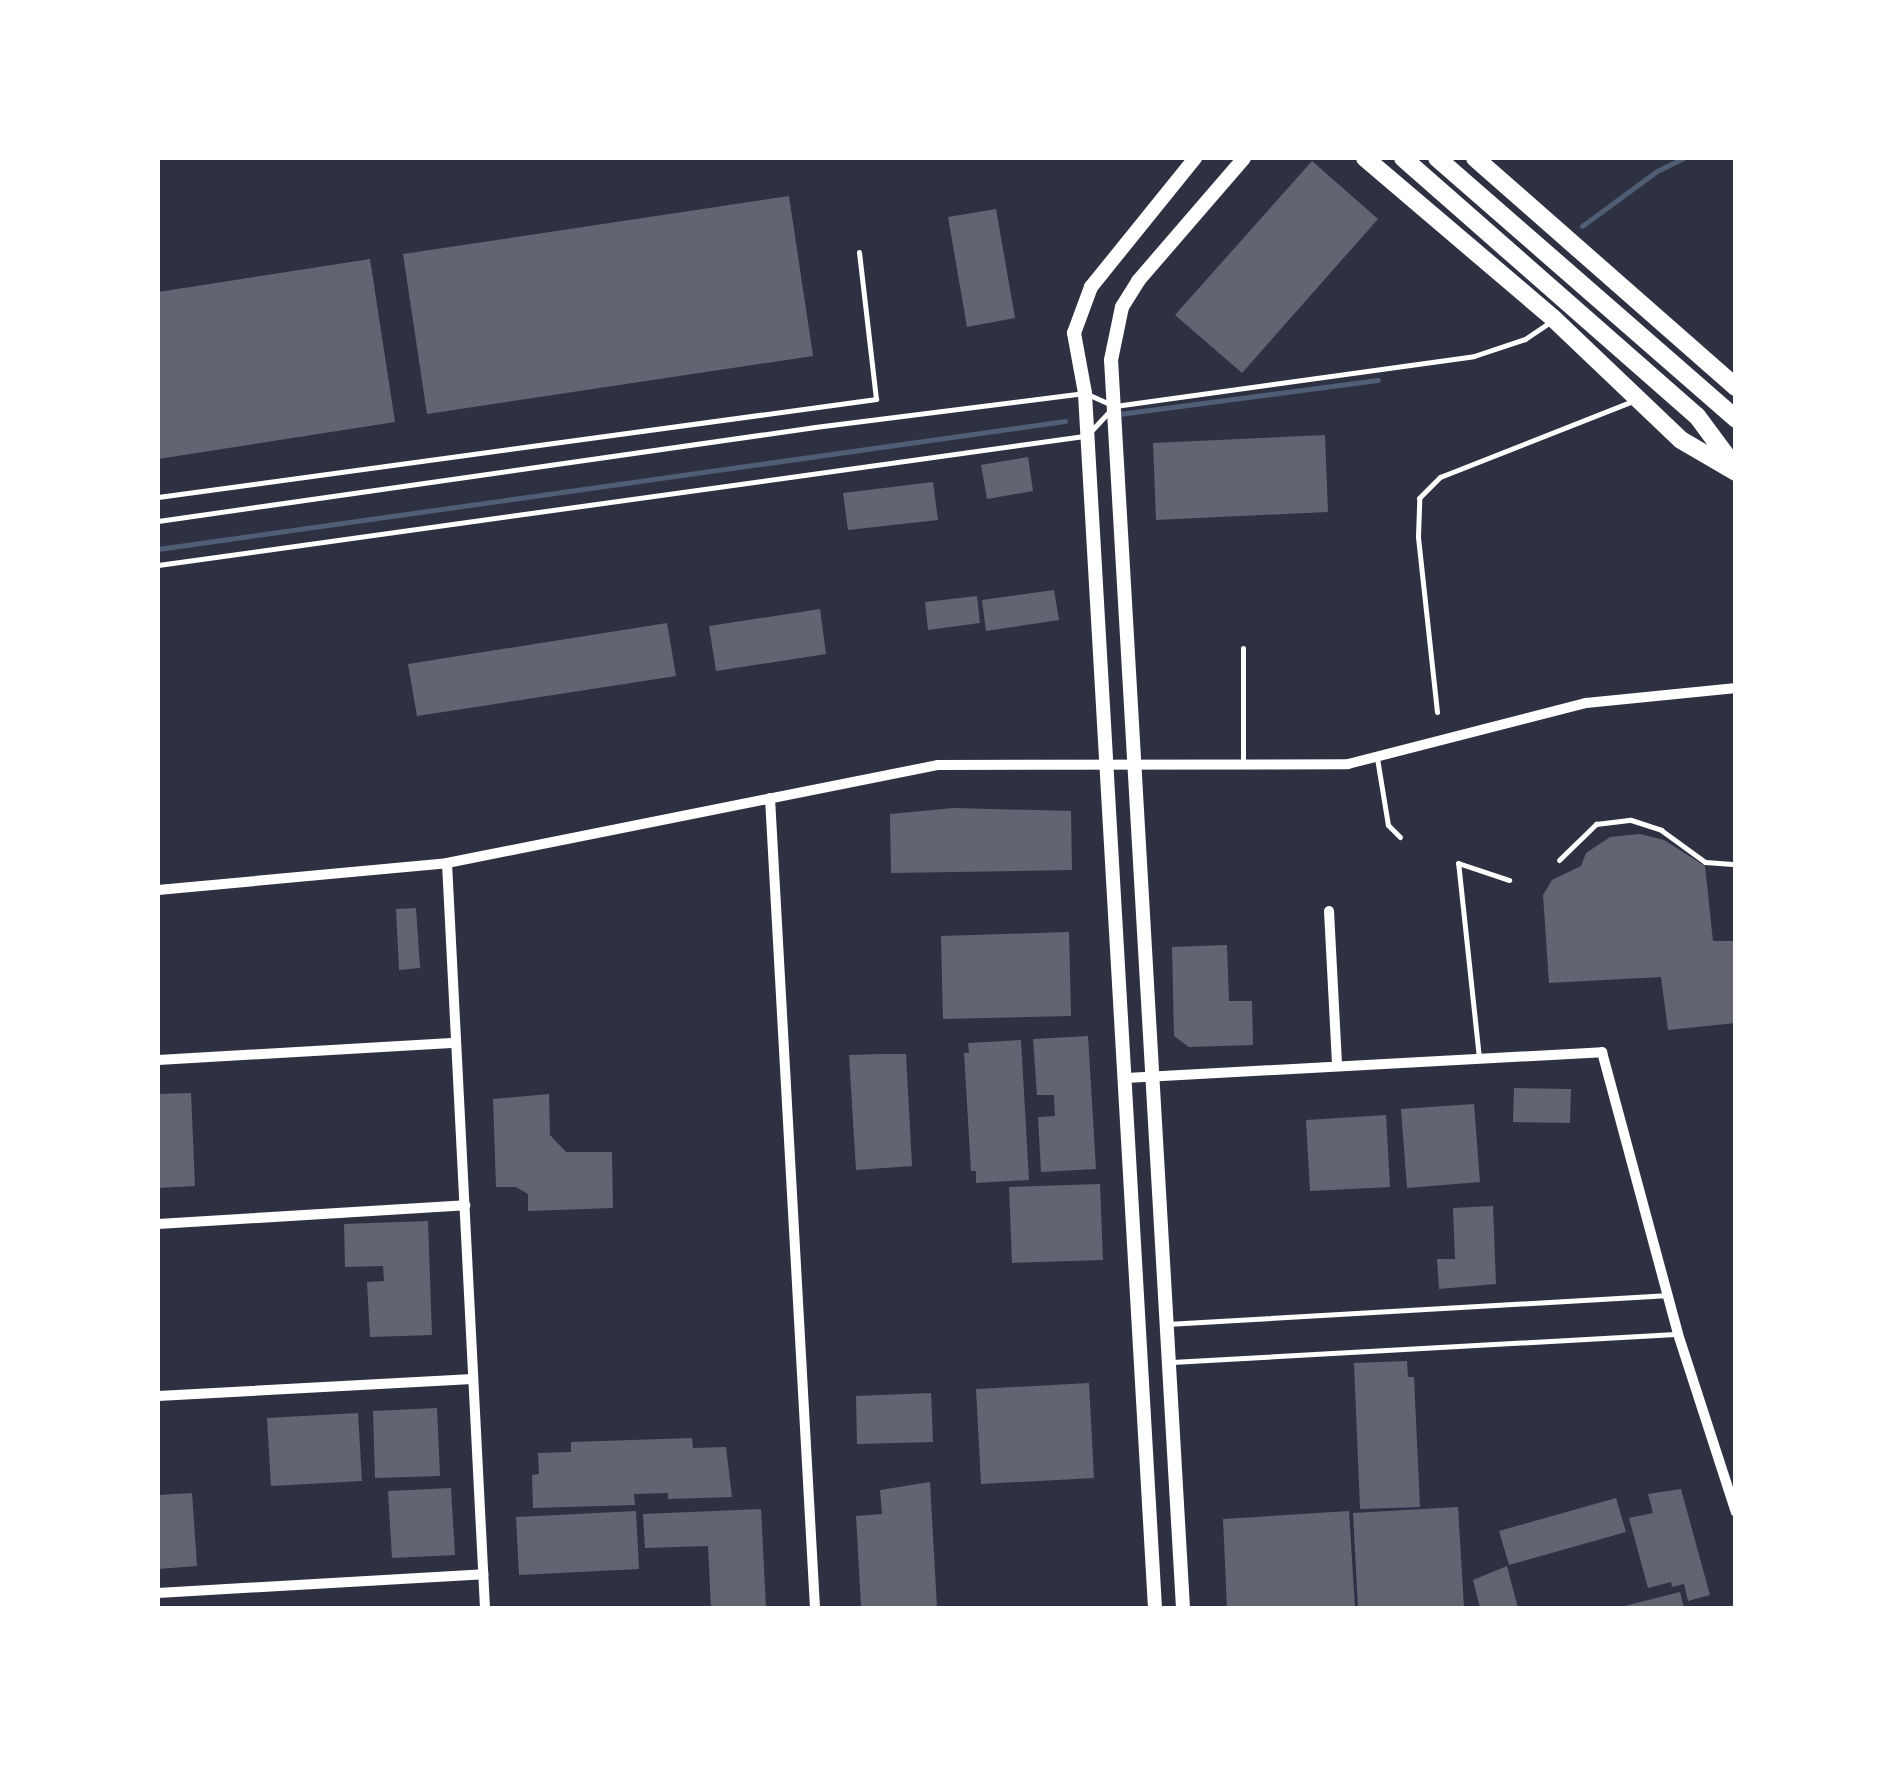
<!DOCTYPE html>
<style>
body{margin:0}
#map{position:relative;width:1893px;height:1766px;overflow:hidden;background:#2d3142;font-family:"DM Sans",sans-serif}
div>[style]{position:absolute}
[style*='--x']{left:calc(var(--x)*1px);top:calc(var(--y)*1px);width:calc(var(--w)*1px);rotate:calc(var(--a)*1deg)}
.stream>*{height:5px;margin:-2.5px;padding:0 2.5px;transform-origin:2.5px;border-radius:2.5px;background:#4f5d75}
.building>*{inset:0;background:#626471}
.service>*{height:5px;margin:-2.5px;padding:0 2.5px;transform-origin:2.5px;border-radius:2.5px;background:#fff}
.minor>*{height:10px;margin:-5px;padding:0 5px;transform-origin:5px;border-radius:5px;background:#fff}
.tertiary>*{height:14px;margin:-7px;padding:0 7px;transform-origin:7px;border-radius:7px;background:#fff}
.primary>*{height:18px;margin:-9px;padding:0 9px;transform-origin:9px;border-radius:9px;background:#fff}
span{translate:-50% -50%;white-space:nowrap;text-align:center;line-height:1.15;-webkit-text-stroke:8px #fff;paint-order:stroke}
.frame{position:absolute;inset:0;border:160px solid #fff;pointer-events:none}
</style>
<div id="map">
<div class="stream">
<i style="--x:1582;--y:226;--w:93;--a:-36.3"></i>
<i style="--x:1657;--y:171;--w:30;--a:-26"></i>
<i style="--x:1119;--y:414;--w:261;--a:-7.5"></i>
<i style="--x:158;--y:549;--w:916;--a:-8.03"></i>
</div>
<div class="building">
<i style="clip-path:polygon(1312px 161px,1378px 219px,1242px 373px,1175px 315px)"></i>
<i style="clip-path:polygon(789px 196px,813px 356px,427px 414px,403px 254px)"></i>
<i style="clip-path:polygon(996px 209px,1015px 318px,967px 327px,948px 217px)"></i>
<i style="clip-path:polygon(370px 259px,395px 422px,158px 459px,158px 292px)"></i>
<i style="clip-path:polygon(1325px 435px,1328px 512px,1156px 520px,1153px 443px)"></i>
<i style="clip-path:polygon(1028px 457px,1033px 491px,987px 499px,981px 465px)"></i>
<i style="clip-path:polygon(933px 482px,938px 520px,848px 530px,843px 493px)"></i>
<i style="clip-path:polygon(1054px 590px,1059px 620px,986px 631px,982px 600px)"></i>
<i style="clip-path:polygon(977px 596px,980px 623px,928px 630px,925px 602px)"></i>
<i style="clip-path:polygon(820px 609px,826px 654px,716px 671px,709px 626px)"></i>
<i style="clip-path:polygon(667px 623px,676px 676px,417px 716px,408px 664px)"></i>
<i style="clip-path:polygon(954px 808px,1071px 811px,1072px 870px,891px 873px,890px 814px)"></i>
<i style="clip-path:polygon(1640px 834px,1664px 840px,1705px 866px,1713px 941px,1736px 941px,1736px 1023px,1668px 1030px,1661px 977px,1549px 983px,1543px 895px,1552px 880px,1581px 866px,1586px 853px,1610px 837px)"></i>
<i style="clip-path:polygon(416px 908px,420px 968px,399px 970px,396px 909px)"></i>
<i style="clip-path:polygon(1069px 932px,1071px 1016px,943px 1019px,941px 936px)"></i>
<i style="clip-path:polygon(1227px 945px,1229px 1001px,1252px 1001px,1253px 1045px,1189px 1047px,1174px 1036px,1172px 947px)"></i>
<i style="clip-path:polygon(1088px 1036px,1096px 1169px,1041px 1172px,1038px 1117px,1055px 1116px,1054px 1095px,1037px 1095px,1033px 1039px)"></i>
<i style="clip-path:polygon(1021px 1040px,1029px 1180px,976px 1183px,976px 1171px,971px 1171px,964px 1053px,969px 1053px,968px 1043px)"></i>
<i style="clip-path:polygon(882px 1054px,906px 1054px,912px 1166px,856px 1170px,849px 1055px)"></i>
<i style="clip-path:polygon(1514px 1088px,1571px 1089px,1570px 1123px,1513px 1122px)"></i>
<i style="clip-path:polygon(191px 1093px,195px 1186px,158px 1188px,158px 1094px)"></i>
<i style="clip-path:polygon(549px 1094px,550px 1135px,566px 1152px,612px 1152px,613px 1208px,528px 1211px,528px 1194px,516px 1187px,496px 1187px,493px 1099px)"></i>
<i style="clip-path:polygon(1474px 1104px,1480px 1182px,1407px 1188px,1401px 1109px)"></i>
<i style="clip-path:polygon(1386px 1115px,1390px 1187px,1310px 1191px,1306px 1120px)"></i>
<i style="clip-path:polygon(1100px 1184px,1103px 1260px,1012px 1263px,1009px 1187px)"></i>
<i style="clip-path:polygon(1493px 1206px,1496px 1284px,1439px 1289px,1437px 1259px,1455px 1259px,1453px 1208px)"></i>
<i style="clip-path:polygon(428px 1221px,432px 1335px,370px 1337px,367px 1282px,384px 1281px,383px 1266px,345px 1267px,344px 1224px)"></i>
<i style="clip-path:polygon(1407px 1361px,1408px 1377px,1414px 1377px,1420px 1507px,1360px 1509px,1354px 1363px)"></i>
<i style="clip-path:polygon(1089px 1383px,1094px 1478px,981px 1484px,976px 1389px)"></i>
<i style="clip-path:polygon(931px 1393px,933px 1442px,857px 1444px,856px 1396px)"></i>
<i style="clip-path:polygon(437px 1408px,440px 1476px,375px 1478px,373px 1411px)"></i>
<i style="clip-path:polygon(358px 1413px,362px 1481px,271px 1486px,267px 1418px)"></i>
<i style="clip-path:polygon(692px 1438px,693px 1448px,726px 1447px,732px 1497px,668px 1499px,668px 1493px,634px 1494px,635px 1505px,533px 1508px,532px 1475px,539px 1474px,538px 1453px,571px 1452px,571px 1442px)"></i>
<i style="clip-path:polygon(930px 1482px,937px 1608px,861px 1607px,856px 1516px,882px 1514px,880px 1490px)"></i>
<i style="clip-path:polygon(451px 1488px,455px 1555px,392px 1558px,388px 1491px)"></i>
<i style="clip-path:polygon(1681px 1489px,1710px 1595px,1688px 1601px,1684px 1584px,1672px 1587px,1671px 1582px,1648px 1588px,1629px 1518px,1653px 1513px,1648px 1494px)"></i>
<i style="clip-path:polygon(192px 1493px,197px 1566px,158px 1569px,158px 1495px)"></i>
<i style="clip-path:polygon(1616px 1498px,1626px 1532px,1509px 1565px,1499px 1531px)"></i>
<i style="clip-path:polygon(1458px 1507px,1464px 1608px,1358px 1608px,1353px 1513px)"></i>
<i style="clip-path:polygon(761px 1509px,766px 1608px,711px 1608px,708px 1546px,645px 1548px,643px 1514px)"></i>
<i style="clip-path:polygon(636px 1511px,639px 1569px,519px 1575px,516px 1517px)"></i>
<i style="clip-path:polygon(1349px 1511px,1355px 1608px,1227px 1608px,1223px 1519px)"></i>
<i style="clip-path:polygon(1507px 1566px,1518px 1608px,1480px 1608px,1473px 1580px)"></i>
<i style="clip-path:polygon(1680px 1592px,1684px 1608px,1622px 1608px,1621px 1607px)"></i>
</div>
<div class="service">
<i style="--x:1115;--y:406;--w:362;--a:-7.9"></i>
<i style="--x:1474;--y:356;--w:54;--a:-18.4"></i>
<i style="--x:1525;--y:339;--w:32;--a:-34"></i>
<i style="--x:1092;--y:430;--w:25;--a:-47"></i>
<i style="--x:158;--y:497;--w:725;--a:-7.77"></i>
<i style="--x:876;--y:399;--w:148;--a:-96.6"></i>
<i style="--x:158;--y:521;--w:664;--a:-8.14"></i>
<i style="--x:815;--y:427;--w:272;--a:-7.2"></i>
<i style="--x:1085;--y:393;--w:30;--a:24"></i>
<i style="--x:158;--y:565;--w:935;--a:-7.93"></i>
<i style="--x:1243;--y:648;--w:116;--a:90"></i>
<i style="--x:1437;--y:712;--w:177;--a:-96.2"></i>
<i style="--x:1418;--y:536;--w:38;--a:-88"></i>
<i style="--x:1419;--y:498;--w:30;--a:-45"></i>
<i style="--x:1440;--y:477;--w:207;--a:-21.5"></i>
<i style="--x:1377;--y:758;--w:68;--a:80.7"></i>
<i style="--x:1388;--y:825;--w:17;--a:45"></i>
<i style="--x:1559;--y:860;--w:52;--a:-44.2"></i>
<i style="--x:1596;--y:824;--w:35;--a:-7"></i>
<i style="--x:1631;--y:820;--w:32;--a:18"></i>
<i style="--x:1661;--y:830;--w:54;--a:36"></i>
<i style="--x:1705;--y:862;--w:31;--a:4"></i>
<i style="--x:1479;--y:1058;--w:196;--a:-96.1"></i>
<i style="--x:1458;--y:863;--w:54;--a:18.4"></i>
<i style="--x:1167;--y:1324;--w:499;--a:-3.3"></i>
<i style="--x:1172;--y:1362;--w:504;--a:-3.19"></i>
</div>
<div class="minor">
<i style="--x:770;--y:798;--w:811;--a:86.82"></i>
<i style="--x:447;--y:863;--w:746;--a:87.08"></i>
<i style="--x:158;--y:890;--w:290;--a:-5.3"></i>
<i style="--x:447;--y:863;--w:501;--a:-11.29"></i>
<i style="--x:938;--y:765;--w:410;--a:-0.1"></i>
<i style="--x:1348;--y:764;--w:246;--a:-14.4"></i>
<i style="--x:1586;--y:703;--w:151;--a:-5.7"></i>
<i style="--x:1329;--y:911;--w:155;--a:87"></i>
<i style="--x:158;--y:1060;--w:298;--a:-3.3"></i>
<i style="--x:1126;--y:1078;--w:477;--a:-3.1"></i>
<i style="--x:1602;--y:1052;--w:292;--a:74.9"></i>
<i style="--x:1678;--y:1334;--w:187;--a:72"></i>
<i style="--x:158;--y:1224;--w:308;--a:-3.5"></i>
<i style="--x:158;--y:1396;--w:315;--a:-3.1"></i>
<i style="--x:158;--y:1593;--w:326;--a:-3.3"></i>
</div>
<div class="tertiary">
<i style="--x:1155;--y:1608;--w:1217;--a:-93.3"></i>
<i style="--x:1085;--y:393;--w:61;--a:-100.4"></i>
<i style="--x:1074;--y:333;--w:49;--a:-69.7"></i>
<i style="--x:1091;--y:287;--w:166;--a:-51.1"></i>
<i style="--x:1183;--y:1608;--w:1250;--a:-93.3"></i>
<i style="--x:1111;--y:360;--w:54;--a:-78.3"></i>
<i style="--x:1122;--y:307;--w:31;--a:-58"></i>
<i style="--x:1138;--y:281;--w:162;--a:-49.2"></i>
</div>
<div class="primary">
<i style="--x:1365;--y:158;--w:248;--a:40.4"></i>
<i style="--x:1554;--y:319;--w:175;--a:43.6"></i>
<i style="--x:1681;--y:440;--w:64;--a:30.2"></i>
<i style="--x:1403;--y:158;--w:391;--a:41.3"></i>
<i style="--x:1697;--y:416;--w:62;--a:53.5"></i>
<i style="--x:1437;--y:158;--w:397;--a:41.1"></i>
<i style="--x:1475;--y:158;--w:347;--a:41.3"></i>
</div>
<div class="frame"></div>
</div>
